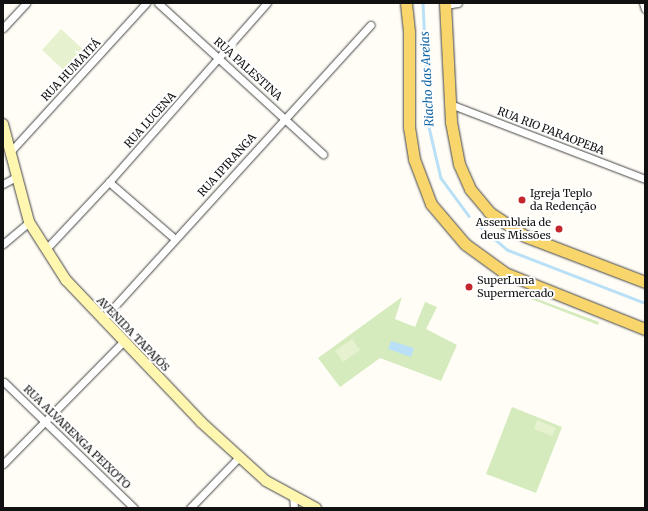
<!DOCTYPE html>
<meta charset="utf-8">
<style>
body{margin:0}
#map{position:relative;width:648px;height:511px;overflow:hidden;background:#fffdf5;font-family:Merriweather,serif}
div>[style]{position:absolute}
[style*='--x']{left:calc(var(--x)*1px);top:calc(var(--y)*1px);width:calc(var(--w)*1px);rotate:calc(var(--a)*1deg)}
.green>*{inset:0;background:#d5ebbd}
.pitch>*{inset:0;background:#e6f2cf}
.water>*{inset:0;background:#b9e0f7}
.stream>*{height:2.5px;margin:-1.25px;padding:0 1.25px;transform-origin:1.25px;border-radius:1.25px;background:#b9e0f7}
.roads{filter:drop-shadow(0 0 1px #444) drop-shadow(0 0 1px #444)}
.minor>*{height:7px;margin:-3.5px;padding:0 3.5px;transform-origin:3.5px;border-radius:3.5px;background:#fff}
.secondary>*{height:10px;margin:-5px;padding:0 5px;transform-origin:5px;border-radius:5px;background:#fff6b0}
.primary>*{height:11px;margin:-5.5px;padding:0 5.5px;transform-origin:5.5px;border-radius:5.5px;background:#f9d66b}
.dots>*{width:11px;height:11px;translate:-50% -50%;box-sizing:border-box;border:2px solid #fff;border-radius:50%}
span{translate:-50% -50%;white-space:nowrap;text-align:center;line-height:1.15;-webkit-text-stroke:4px #fff;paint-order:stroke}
.street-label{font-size:11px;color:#111}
.poi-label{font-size:11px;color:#111}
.left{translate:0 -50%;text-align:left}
.right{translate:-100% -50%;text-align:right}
.water-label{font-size:12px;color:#1768a6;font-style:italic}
.frame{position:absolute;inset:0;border:4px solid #111;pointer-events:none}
</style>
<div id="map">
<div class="green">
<i style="clip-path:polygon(402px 297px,395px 319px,415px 327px,425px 302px,437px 307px,426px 329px,457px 345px,441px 381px,380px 358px,340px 387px,318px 358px)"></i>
<i style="clip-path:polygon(532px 297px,599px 322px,598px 325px,531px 299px)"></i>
<i style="clip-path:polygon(512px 407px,562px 427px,536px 493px,486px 474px)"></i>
</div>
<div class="pitch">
<i style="clip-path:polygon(61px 29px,88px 54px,69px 75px,42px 50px)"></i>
<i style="clip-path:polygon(352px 339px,360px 350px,343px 362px,335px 351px)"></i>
<i style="clip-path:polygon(537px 420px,556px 428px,552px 436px,534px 429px)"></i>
</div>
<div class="water">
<i style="clip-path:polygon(391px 341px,414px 348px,411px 357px,388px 349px)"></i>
</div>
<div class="stream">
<i style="--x:423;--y:3;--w:124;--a:87.2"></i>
<i style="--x:429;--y:127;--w:52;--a:76.8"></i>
<i style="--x:441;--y:178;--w:47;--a:53.6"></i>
<i style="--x:478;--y:225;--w:39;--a:40"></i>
<i style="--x:508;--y:250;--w:147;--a:21.1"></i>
</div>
<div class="roads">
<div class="minor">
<i style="--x:158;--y:3;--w:224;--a:42.5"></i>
<i style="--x:643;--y:3;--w:6;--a:72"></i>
<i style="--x:445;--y:5;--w:13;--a:-9"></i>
<i style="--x:3;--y:28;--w:34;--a:-47"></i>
<i style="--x:450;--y:104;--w:209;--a:21"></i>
<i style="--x:10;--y:152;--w:202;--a:-47.6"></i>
<i style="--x:109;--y:182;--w:87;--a:40.8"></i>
<i style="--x:3;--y:184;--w:15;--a:-28"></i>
<i style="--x:3;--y:244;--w:34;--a:-40"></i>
<i style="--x:46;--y:249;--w:92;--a:-46.8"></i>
<i style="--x:109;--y:182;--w:239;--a:-48.6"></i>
<i style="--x:102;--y:320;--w:399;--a:-47.7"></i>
<i style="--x:4;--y:382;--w:181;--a:44.1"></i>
<i style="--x:3;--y:464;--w:171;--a:-45.5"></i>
<i style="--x:293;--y:496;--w:12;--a:85"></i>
<i style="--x:190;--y:508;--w:71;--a:-46.1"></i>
</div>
<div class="secondary">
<i style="--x:3;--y:124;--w:101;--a:75.1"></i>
<i style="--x:29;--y:222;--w:69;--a:57.5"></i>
<i style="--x:66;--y:280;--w:196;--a:46.4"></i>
<i style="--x:201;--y:422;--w:88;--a:42.2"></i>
<i style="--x:266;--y:481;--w:57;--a:28.4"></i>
</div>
<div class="primary">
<i style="--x:406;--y:3;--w:29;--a:84"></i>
<i style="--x:409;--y:32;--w:95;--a:90"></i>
<i style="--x:409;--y:127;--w:32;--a:81"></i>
<i style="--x:414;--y:159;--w:48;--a:69.3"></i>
<i style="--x:431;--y:204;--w:52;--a:49.6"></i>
<i style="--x:465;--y:244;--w:49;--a:35.9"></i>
<i style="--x:505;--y:273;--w:151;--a:21.8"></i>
<i style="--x:445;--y:3;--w:119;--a:87.1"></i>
<i style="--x:451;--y:122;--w:43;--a:79.2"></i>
<i style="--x:459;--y:164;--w:27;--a:66"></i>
<i style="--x:470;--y:189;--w:30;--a:50"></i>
<i style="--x:489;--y:212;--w:43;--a:33.7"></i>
<i style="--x:525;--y:236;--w:129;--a:21"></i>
</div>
</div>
<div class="dots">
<i style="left:522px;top:200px;background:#c4262e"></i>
<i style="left:559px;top:229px;background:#c4262e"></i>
<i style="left:469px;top:287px;background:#c4262e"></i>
</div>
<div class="street-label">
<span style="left:248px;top:69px;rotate:42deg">RUA PALESTINA</span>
<span style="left:71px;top:70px;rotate:-47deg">RUA HUMAITÁ</span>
<span style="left:150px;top:120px;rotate:-48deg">RUA LUCENA</span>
<span style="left:551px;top:131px;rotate:21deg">RUA RIO PARAOPEBA</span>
<span style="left:227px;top:165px;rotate:-48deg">RUA IPIRANGA</span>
<span style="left:133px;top:334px;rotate:46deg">AVENIDA TAPAJÓS</span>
<span style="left:77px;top:437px;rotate:44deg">RUA ALVARENGA PEIXOTO</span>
</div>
<div class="poi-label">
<span class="left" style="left:530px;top:200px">Igreja Teplo<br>da Redenção</span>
<span class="right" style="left:551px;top:229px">Assembleia de<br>deus Missões</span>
<span class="left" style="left:477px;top:287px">SuperLuna<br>Supermercado</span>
</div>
<div class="water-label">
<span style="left:427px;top:79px;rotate:-93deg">Riacho das Areias</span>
</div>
<div class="frame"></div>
</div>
